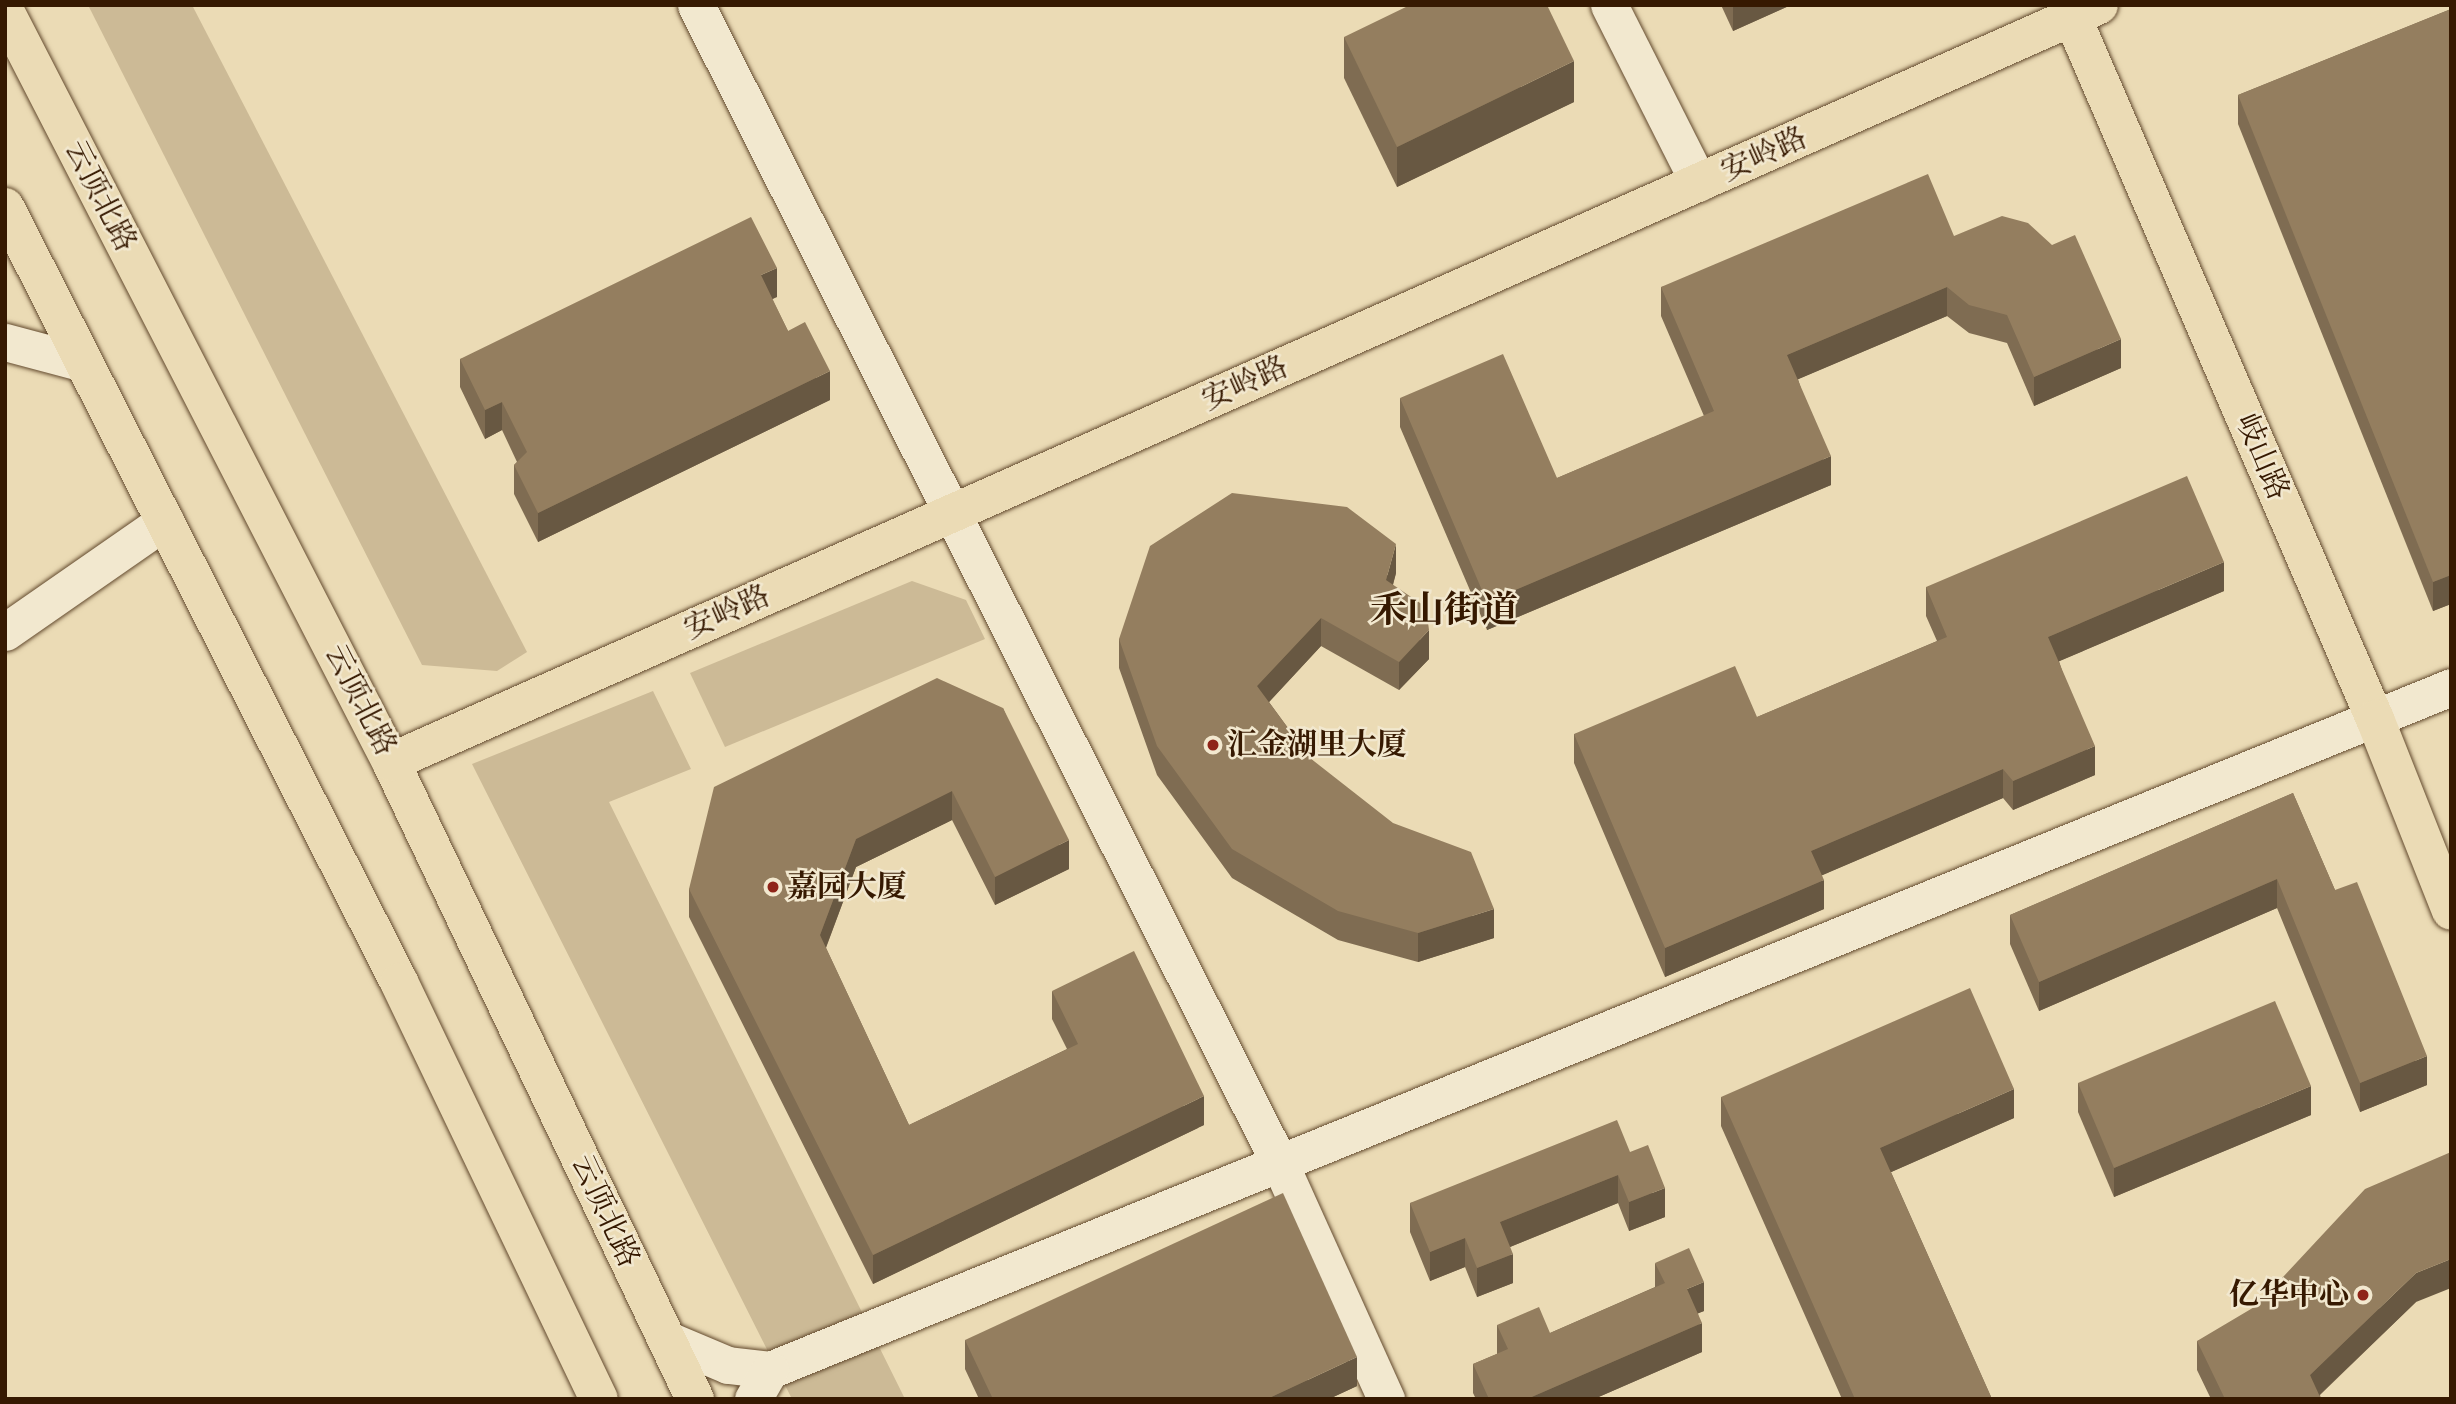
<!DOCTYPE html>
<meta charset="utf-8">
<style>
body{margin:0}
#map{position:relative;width:2456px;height:1404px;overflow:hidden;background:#ebdbb5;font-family:Cardo,"Noto Serif SC",serif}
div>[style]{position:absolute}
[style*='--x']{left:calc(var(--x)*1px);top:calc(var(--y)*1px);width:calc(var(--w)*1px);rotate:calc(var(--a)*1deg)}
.green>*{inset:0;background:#ccba96}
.roads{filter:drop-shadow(0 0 2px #634a2e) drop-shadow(0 0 2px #634a2e)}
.minor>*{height:37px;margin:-18.5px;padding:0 18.5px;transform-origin:18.5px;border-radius:18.5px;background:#f2e8cf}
.major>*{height:38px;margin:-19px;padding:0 19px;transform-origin:19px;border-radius:19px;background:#ebdbb5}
.wall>*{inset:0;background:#7f6c52}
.shaded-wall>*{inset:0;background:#685842}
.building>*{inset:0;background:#947e5f}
.dots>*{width:19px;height:19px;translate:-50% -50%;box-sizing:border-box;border:4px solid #f2e8cf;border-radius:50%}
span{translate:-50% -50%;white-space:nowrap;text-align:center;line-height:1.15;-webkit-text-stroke:5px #f2e8cf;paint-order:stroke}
.street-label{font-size:30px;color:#361901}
.poi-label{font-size:30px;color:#361901;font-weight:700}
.left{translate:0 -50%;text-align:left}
.right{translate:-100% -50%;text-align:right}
.district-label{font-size:37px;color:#361901;font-weight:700}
.frame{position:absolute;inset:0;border:7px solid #361901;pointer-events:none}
</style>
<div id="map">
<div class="green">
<i style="clip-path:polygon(88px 5px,192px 5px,527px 652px,497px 671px,422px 665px)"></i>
<i style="clip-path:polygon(912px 581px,966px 600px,985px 639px,725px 747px,690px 673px)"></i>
<i style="clip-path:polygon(653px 691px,691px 769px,609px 802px,905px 1399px,792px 1399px,472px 764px)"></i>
</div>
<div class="roads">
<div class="minor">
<i style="--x:696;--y:5;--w:1298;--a:63.26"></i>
<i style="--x:1280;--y:1164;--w:258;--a:65.7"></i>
<i style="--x:1609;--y:5;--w:199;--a:63.2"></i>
<i style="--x:5;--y:342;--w:82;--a:14.9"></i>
<i style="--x:5;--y:632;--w:195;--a:-34.8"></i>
<i style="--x:666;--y:1339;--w:67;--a:22.8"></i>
<i style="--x:728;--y:1365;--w:42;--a:6.8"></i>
<i style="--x:770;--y:1370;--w:1814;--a:-22.11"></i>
<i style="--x:753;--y:1399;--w:34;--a:-60"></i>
</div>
<div class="major">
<i style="--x:2067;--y:5;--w:778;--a:66.67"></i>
<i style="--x:2375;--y:719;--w:206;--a:68.4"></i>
<i style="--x:5;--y:11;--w:844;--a:62.8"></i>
<i style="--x:391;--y:762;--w:706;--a:64.49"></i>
<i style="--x:5;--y:207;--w:869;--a:63.05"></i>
<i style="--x:399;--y:982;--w:462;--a:64.4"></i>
<i style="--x:391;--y:762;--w:1868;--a:-23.9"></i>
</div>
</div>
<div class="wall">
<i style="clip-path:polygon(1721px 5px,1791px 5px,1733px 31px)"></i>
<i style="clip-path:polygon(2451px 9px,2451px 604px,2433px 611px,2238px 124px,2238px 95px)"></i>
<i style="clip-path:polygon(1344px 37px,1574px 102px,1397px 187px,1344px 78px)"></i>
<i style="clip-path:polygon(1954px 236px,2121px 368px,2034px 406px,2007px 343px,1969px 333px,1947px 316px,1798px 379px,1831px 485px,1487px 630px,1400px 427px,1400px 398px,1557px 478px,1704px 416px,1661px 316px,1661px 287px)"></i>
<i style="clip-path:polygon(777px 297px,772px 299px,788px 331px,830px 400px,538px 542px,514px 494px,514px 465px,517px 462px,502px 430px,485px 439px,460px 387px,460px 359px)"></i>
<i style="clip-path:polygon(1396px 573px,1393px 585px,1429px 659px,1399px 690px,1321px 646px,1269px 702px,1310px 758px,1494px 938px,1418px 962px,1338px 940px,1232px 878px,1157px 775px,1119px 668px,1119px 639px)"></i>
<i style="clip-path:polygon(1926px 587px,2224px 591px,2059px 661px,2095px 775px,2013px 810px,2003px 798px,1822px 875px,1824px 909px,1665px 977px,1574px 763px,1574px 734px,1757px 717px,1937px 641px,1926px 616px)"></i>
<i style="clip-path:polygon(1003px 708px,1069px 869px,995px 905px,952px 820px,856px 867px,826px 948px,909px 1125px,1067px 1049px,1052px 1019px,1052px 991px,1204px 1125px,873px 1284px,689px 917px,689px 889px)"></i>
<i style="clip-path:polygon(2293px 793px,2335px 890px,2427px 1085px,2360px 1112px,2277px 908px,2039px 1011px,2010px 944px,2010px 915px)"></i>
<i style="clip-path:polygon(2078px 1083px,2311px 1115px,2114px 1197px,2078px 1112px)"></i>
<i style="clip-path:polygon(1721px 1097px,2014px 1118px,1891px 1172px,1992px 1399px,1842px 1399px,1721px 1126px)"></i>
<i style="clip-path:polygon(1630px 1152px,1665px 1217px,1629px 1231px,1618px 1203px,1510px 1247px,1513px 1283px,1477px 1297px,1465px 1267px,1430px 1281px,1410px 1232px,1410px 1203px)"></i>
<i style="clip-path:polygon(1655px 1263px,1704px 1311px,1698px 1313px,1702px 1352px,1594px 1399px,1476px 1399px,1473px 1393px,1473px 1364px,1497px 1354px,1497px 1325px,1550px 1333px,1655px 1287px)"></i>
<i style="clip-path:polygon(2416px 1302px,2320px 1395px,2321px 1399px,2211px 1399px,2197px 1370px,2197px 1341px)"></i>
<i style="clip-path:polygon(965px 1340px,1357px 1386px,1329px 1399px,979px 1399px,965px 1369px)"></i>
</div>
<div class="shaded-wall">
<i style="clip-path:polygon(1733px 5px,1791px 5px,1733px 31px)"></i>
<i style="clip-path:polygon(1574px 61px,1574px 102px,1397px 187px,1397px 147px)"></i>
<i style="clip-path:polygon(777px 268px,777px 297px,761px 304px,761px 275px)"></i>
<i style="clip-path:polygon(1947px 287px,1947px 316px,1787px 384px,1787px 355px)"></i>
<i style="clip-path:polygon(2121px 339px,2121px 368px,2034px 406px,2034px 377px)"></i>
<i style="clip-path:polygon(830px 371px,830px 400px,538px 542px,538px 513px)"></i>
<i style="clip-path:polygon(502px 402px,502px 430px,485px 439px,485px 410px)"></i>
<i style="clip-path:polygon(1831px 456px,1831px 485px,1487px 630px,1487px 602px)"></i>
<i style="clip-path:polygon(1396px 544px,1396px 573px,1386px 609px,1386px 580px)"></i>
<i style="clip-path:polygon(2224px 562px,2224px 591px,2048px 666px,2048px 637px)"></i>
<i style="clip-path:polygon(2451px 575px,2451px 604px,2433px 611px,2433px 582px)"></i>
<i style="clip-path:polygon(1321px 618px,1321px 646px,1257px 715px,1257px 686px)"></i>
<i style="clip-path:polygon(1429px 630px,1429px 659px,1399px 690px,1399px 662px)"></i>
<i style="clip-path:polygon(2095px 746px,2095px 775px,2013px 810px,2013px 781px)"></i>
<i style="clip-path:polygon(2003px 769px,2003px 798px,1811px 880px,1811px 851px)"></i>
<i style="clip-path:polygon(952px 791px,952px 820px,856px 867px,820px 963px,820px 935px,856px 839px)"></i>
<i style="clip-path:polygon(1069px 840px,1069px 869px,995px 905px,995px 877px)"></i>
<i style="clip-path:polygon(2277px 879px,2277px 908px,2039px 1011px,2039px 982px)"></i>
<i style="clip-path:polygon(1824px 880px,1824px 909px,1665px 977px,1665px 948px)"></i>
<i style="clip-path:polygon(1494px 909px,1494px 938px,1418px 962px,1418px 933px)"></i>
<i style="clip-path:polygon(2427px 1056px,2427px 1085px,2360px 1112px,2360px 1083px)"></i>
<i style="clip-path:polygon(2311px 1086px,2311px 1115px,2114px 1197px,2114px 1168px)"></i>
<i style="clip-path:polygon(2014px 1089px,2014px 1118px,1880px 1177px,1880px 1148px)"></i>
<i style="clip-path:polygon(1204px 1096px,1204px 1125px,873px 1284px,873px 1255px)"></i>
<i style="clip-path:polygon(1618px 1175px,1618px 1203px,1500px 1251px,1500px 1222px)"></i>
<i style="clip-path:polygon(1665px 1188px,1665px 1217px,1629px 1231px,1629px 1202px)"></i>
<i style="clip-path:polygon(1465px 1238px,1465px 1267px,1430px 1281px,1430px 1252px)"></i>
<i style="clip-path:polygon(1513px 1254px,1513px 1283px,1477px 1297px,1477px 1268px)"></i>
<i style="clip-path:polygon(2451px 1259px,2451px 1288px,2416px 1302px,2315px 1399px,2310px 1375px,2416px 1273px)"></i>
<i style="clip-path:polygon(1704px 1282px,1704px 1311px,1687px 1318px,1687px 1289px)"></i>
<i style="clip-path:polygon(1702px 1323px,1702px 1352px,1594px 1399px,1527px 1399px)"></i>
<i style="clip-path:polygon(1357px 1357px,1357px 1386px,1329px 1399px,1267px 1399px)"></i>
</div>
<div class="building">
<i style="clip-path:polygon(1410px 5px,1547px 5px,1574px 61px,1397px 147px,1344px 37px)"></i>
<i style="clip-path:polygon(2451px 9px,2451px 575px,2433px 582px,2238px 95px)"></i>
<i style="clip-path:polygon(1928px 174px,1954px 236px,2002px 216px,2028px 223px,2052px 245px,2075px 235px,2121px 339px,2034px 377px,2007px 315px,1969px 305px,1947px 287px,1787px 355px,1831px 456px,1487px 602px,1400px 398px,1503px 354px,1557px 478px,1714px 411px,1661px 287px)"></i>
<i style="clip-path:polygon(751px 217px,777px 268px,761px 275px,788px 331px,805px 322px,830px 371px,538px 513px,514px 465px,527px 452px,502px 402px,485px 410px,460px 359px)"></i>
<i style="clip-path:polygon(2187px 476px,2224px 562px,2048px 637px,2095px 746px,2013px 781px,2003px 769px,1811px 851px,1824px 880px,1665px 948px,1574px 734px,1735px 666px,1757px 717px,1947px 637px,1926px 587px)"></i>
<i style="clip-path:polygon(1232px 493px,1347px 507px,1396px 544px,1386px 580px,1426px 607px,1429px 630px,1399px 662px,1321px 618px,1257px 686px,1310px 758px,1393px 823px,1471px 852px,1494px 909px,1418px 933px,1338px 911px,1232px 849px,1157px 746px,1119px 639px,1150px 546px)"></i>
<i style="clip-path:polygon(937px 678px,1003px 708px,1069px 840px,995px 877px,952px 791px,856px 839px,820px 935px,909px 1125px,1078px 1044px,1052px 991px,1134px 951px,1204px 1096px,873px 1255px,689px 889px,714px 787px)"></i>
<i style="clip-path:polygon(2293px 793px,2335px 890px,2357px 882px,2427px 1056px,2360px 1083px,2277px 879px,2039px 982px,2010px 915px)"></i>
<i style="clip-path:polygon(1970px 988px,2014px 1089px,1880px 1148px,1992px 1399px,1855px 1399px,1721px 1097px)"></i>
<i style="clip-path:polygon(2275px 1001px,2311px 1086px,2114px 1168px,2078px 1083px)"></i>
<i style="clip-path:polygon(1617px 1120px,1630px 1152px,1648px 1145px,1665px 1188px,1629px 1202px,1618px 1175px,1500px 1222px,1513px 1254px,1477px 1268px,1465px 1238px,1430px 1252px,1410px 1203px)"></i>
<i style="clip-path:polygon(2451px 1152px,2451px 1259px,2416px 1273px,2310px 1375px,2321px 1399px,2225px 1399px,2197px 1341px,2256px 1306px,2365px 1189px)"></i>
<i style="clip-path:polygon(1283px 1193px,1357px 1357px,1267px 1399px,993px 1399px,965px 1340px)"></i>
<i style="clip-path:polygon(1689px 1248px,1704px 1282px,1687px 1289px,1702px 1323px,1527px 1399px,1489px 1399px,1473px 1364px,1508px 1349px,1497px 1325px,1539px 1307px,1550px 1333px,1665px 1283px,1655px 1263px)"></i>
</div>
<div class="dots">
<i style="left:1213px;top:745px;background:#8f2418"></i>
<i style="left:773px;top:887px;background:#8f2418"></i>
<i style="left:2363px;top:1295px;background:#8f2418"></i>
</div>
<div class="street-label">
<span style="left:1764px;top:155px;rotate:-24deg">安岭路</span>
<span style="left:100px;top:196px;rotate:63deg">云顶北路</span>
<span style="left:1245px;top:384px;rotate:-24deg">安岭路</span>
<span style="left:2262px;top:457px;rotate:67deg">岐山路</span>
<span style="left:727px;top:613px;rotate:-24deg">安岭路</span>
<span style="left:360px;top:700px;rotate:63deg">云顶北路</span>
<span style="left:605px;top:1211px;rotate:65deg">云顶北路</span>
</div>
<div class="poi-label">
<span class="left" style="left:1227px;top:745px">汇金湖里大厦</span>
<span class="left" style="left:787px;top:887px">嘉园大厦</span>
<span class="right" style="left:2349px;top:1295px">亿华中心</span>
</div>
<div class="district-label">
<span style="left:1444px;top:610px">禾山街道</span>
</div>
<div class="frame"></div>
</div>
